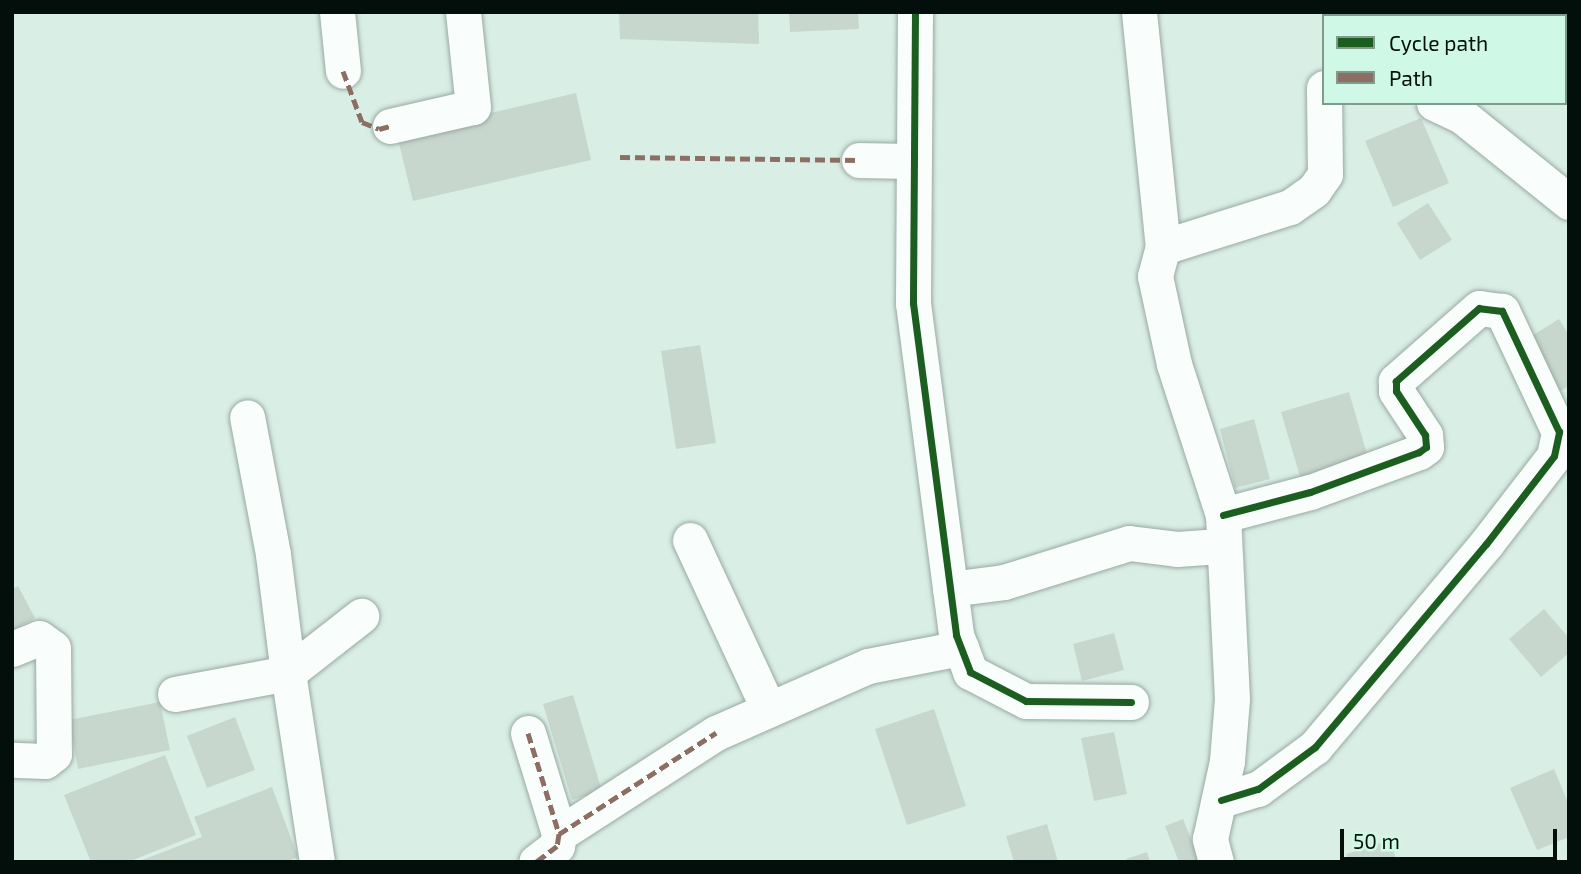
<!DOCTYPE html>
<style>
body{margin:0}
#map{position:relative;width:1581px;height:874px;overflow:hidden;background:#d9efe5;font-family:"Exo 2",sans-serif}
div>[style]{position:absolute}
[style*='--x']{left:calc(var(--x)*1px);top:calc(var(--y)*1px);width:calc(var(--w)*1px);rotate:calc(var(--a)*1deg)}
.building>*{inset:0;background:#c7d7cd}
.roads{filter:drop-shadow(0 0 2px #99a9a2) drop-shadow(0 0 2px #99a9a2)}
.street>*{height:35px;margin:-17.5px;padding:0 17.5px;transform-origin:17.5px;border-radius:17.5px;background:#f9fdfb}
.quiet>*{height:5px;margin-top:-2.5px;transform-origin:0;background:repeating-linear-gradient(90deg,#8d6e63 0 10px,transparent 0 15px)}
.cycleway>*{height:7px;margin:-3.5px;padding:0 3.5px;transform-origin:3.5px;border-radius:3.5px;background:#1b5e20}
span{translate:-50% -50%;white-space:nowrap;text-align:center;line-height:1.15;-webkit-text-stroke:5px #d0f8e6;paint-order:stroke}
.frame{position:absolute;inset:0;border:14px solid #030f0a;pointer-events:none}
.legend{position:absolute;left:1322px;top:14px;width:245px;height:91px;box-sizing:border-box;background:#d0f8e6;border:2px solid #7e9b8e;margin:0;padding:9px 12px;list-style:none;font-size:21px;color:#030f0a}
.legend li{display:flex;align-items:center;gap:14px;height:35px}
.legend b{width:35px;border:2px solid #7e9b8e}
.scale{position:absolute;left:1340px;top:829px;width:217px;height:32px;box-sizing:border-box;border:4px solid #030f0a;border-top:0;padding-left:9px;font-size:21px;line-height:24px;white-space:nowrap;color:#030f0a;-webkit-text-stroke:5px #d0f8e6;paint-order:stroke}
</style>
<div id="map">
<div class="building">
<i style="clip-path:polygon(619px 12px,758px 12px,759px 44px,620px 39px)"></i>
<i style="clip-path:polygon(789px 12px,858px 12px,859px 29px,790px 32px)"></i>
<i style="clip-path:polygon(576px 93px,591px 160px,413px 201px,397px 135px)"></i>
<i style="clip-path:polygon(1421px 118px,1449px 183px,1393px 207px,1365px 141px)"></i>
<i style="clip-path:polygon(1428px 203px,1452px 240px,1420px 260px,1397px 223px)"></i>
<i style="clip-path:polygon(1559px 319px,1569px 335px,1569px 386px,1560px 391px,1528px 338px)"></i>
<i style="clip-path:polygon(700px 345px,716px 443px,676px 449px,661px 351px)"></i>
<i style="clip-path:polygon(1349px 392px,1369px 461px,1301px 480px,1281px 412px)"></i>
<i style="clip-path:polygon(1254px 419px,1270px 479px,1235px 488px,1220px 429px)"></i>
<i style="clip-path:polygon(18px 586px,35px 618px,12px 631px,12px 589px)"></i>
<i style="clip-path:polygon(1544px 609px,1569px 638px,1569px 653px,1541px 677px,1509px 639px)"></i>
<i style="clip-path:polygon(1114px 633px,1124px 670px,1082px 681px,1073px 644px)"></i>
<i style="clip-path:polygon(573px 695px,602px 791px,572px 800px,543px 704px)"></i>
<i style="clip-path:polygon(160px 702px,170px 750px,78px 769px,69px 720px)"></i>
<i style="clip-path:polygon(934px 709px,966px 806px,907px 825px,875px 729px)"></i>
<i style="clip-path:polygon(235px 717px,255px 770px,207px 788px,187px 736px)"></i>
<i style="clip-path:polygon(1114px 732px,1127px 794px,1094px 801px,1081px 738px)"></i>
<i style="clip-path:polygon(165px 755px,196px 835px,128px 862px,91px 862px,64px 795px)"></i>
<i style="clip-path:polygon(1554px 769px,1569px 805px,1569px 837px,1537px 850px,1510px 788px)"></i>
<i style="clip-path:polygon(272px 787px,298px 857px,286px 862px,137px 862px,202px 837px,194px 817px)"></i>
<i style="clip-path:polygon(1183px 819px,1200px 861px,1197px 862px,1179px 862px,1165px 826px)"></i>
<i style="clip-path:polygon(1047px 824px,1058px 862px,1014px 862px,1006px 836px)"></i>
<i style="clip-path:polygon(1390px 840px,1397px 862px,1349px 862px,1346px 854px)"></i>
<i style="clip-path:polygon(1147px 852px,1150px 862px,1127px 862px,1126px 859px)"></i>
</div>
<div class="roads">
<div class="street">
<i style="--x:337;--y:12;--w:59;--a:84.2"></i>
<i style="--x:915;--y:12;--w:291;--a:90.4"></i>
<i style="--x:913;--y:303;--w:335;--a:82.6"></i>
<i style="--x:956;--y:635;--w:40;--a:69"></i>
<i style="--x:970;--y:672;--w:63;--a:27.4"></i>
<i style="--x:1026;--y:701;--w:105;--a:0.5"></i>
<i style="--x:1139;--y:12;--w:236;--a:84.2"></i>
<i style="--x:1378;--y:16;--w:6;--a:-45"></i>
<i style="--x:1434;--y:103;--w:31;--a:25"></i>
<i style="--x:1462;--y:116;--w:137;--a:38.8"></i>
<i style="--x:390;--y:126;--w:85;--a:-12.9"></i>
<i style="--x:473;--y:107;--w:96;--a:-96"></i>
<i style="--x:859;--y:160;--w:51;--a:1.1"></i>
<i style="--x:690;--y:540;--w:187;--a:65.1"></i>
<i style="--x:950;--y:589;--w:54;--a:-7.4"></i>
<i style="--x:1004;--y:582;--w:131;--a:-17.3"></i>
<i style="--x:1129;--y:543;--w:48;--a:7.1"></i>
<i style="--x:1177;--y:549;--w:43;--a:-4"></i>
<i style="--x:12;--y:649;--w:29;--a:-22"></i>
<i style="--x:39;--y:638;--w:17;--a:36"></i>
<i style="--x:53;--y:648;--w:106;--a:89.5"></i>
<i style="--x:54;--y:754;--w:11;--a:142"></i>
<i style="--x:45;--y:761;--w:33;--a:-178"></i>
<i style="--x:175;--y:694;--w:115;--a:-10.5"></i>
<i style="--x:288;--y:673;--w:120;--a:-97.2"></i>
<i style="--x:273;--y:554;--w:139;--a:-100.7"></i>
<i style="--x:528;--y:733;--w:106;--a:72.9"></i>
<i style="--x:559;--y:834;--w:12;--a:99"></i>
<i style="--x:557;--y:846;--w:26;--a:143"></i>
<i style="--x:1221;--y:800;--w:39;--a:-17"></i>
<i style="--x:1258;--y:789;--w:71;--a:-36.4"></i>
<i style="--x:1315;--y:747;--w:265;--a:-49.9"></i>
<i style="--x:1486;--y:544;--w:111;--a:-52.3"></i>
<i style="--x:1554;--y:456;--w:25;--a:-78"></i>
<i style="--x:1559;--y:432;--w:134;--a:-115.2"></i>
<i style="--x:1502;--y:311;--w:23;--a:-173"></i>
<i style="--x:1479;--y:308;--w:111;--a:138.7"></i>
<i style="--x:1396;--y:381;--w:10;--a:90"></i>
<i style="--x:1396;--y:391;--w:53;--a:56.6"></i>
<i style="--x:1425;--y:435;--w:12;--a:85"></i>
<i style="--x:1426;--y:447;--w:9;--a:144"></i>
<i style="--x:1419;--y:452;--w:116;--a:159.8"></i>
<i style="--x:1310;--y:492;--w:90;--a:165.2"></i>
<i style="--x:559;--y:834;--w:187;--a:-32.8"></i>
<i style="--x:716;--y:733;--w:166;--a:-23.8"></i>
<i style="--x:868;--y:666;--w:95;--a:-11"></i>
<i style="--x:317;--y:862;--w:191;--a:-98.7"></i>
<i style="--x:288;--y:673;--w:93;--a:-38"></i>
<i style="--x:1216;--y:862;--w:24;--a:-105"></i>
<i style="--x:1210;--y:839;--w:80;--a:-77.7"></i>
<i style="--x:1227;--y:761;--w:62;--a:-85.4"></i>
<i style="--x:1232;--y:699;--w:184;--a:-92.8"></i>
<i style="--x:1223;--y:515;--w:159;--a:-108"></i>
<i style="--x:1174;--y:364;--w:90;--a:-102.2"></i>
<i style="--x:1155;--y:276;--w:30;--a:-75"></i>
<i style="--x:1163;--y:247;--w:133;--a:-17.5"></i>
<i style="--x:1290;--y:207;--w:29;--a:-35"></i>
<i style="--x:1314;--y:190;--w:19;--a:-55"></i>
<i style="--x:1325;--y:174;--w:86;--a:-90.7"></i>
</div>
</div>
<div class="quiet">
<i style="--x:343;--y:71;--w:54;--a:69.6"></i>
<i style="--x:362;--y:122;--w:18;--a:22"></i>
<i style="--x:379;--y:129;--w:11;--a:-15"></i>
<i style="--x:620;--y:157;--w:239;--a:0.7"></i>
<i style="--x:528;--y:733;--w:106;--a:72.9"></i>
<i style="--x:559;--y:834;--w:12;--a:99"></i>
<i style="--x:557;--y:846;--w:26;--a:143"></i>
<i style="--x:559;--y:834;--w:187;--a:-32.8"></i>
</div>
<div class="cycleway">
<i style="--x:915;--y:12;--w:291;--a:90.4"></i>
<i style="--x:913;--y:303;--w:335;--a:82.6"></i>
<i style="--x:956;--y:635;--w:40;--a:69"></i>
<i style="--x:970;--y:672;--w:63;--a:27.4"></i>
<i style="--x:1026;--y:701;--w:105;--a:0.5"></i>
<i style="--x:1221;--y:800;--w:39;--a:-17"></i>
<i style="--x:1258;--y:789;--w:71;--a:-36.4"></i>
<i style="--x:1315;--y:747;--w:265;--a:-49.9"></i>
<i style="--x:1486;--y:544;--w:111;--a:-52.3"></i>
<i style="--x:1554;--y:456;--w:25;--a:-78"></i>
<i style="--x:1559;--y:432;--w:134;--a:-115.2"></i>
<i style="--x:1502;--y:311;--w:23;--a:-173"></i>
<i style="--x:1479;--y:308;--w:111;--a:138.7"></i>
<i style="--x:1396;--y:381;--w:10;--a:90"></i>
<i style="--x:1396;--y:391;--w:53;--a:56.6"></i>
<i style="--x:1425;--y:435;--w:12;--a:85"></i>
<i style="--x:1426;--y:447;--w:9;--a:144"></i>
<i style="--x:1419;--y:452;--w:116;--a:159.8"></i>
<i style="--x:1310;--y:492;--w:90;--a:165.2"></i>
</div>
<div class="frame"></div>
<ul class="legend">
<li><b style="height:9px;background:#1b5e20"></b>Cycle path</li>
<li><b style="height:9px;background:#8d6e63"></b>Path</li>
</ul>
<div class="scale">50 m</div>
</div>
